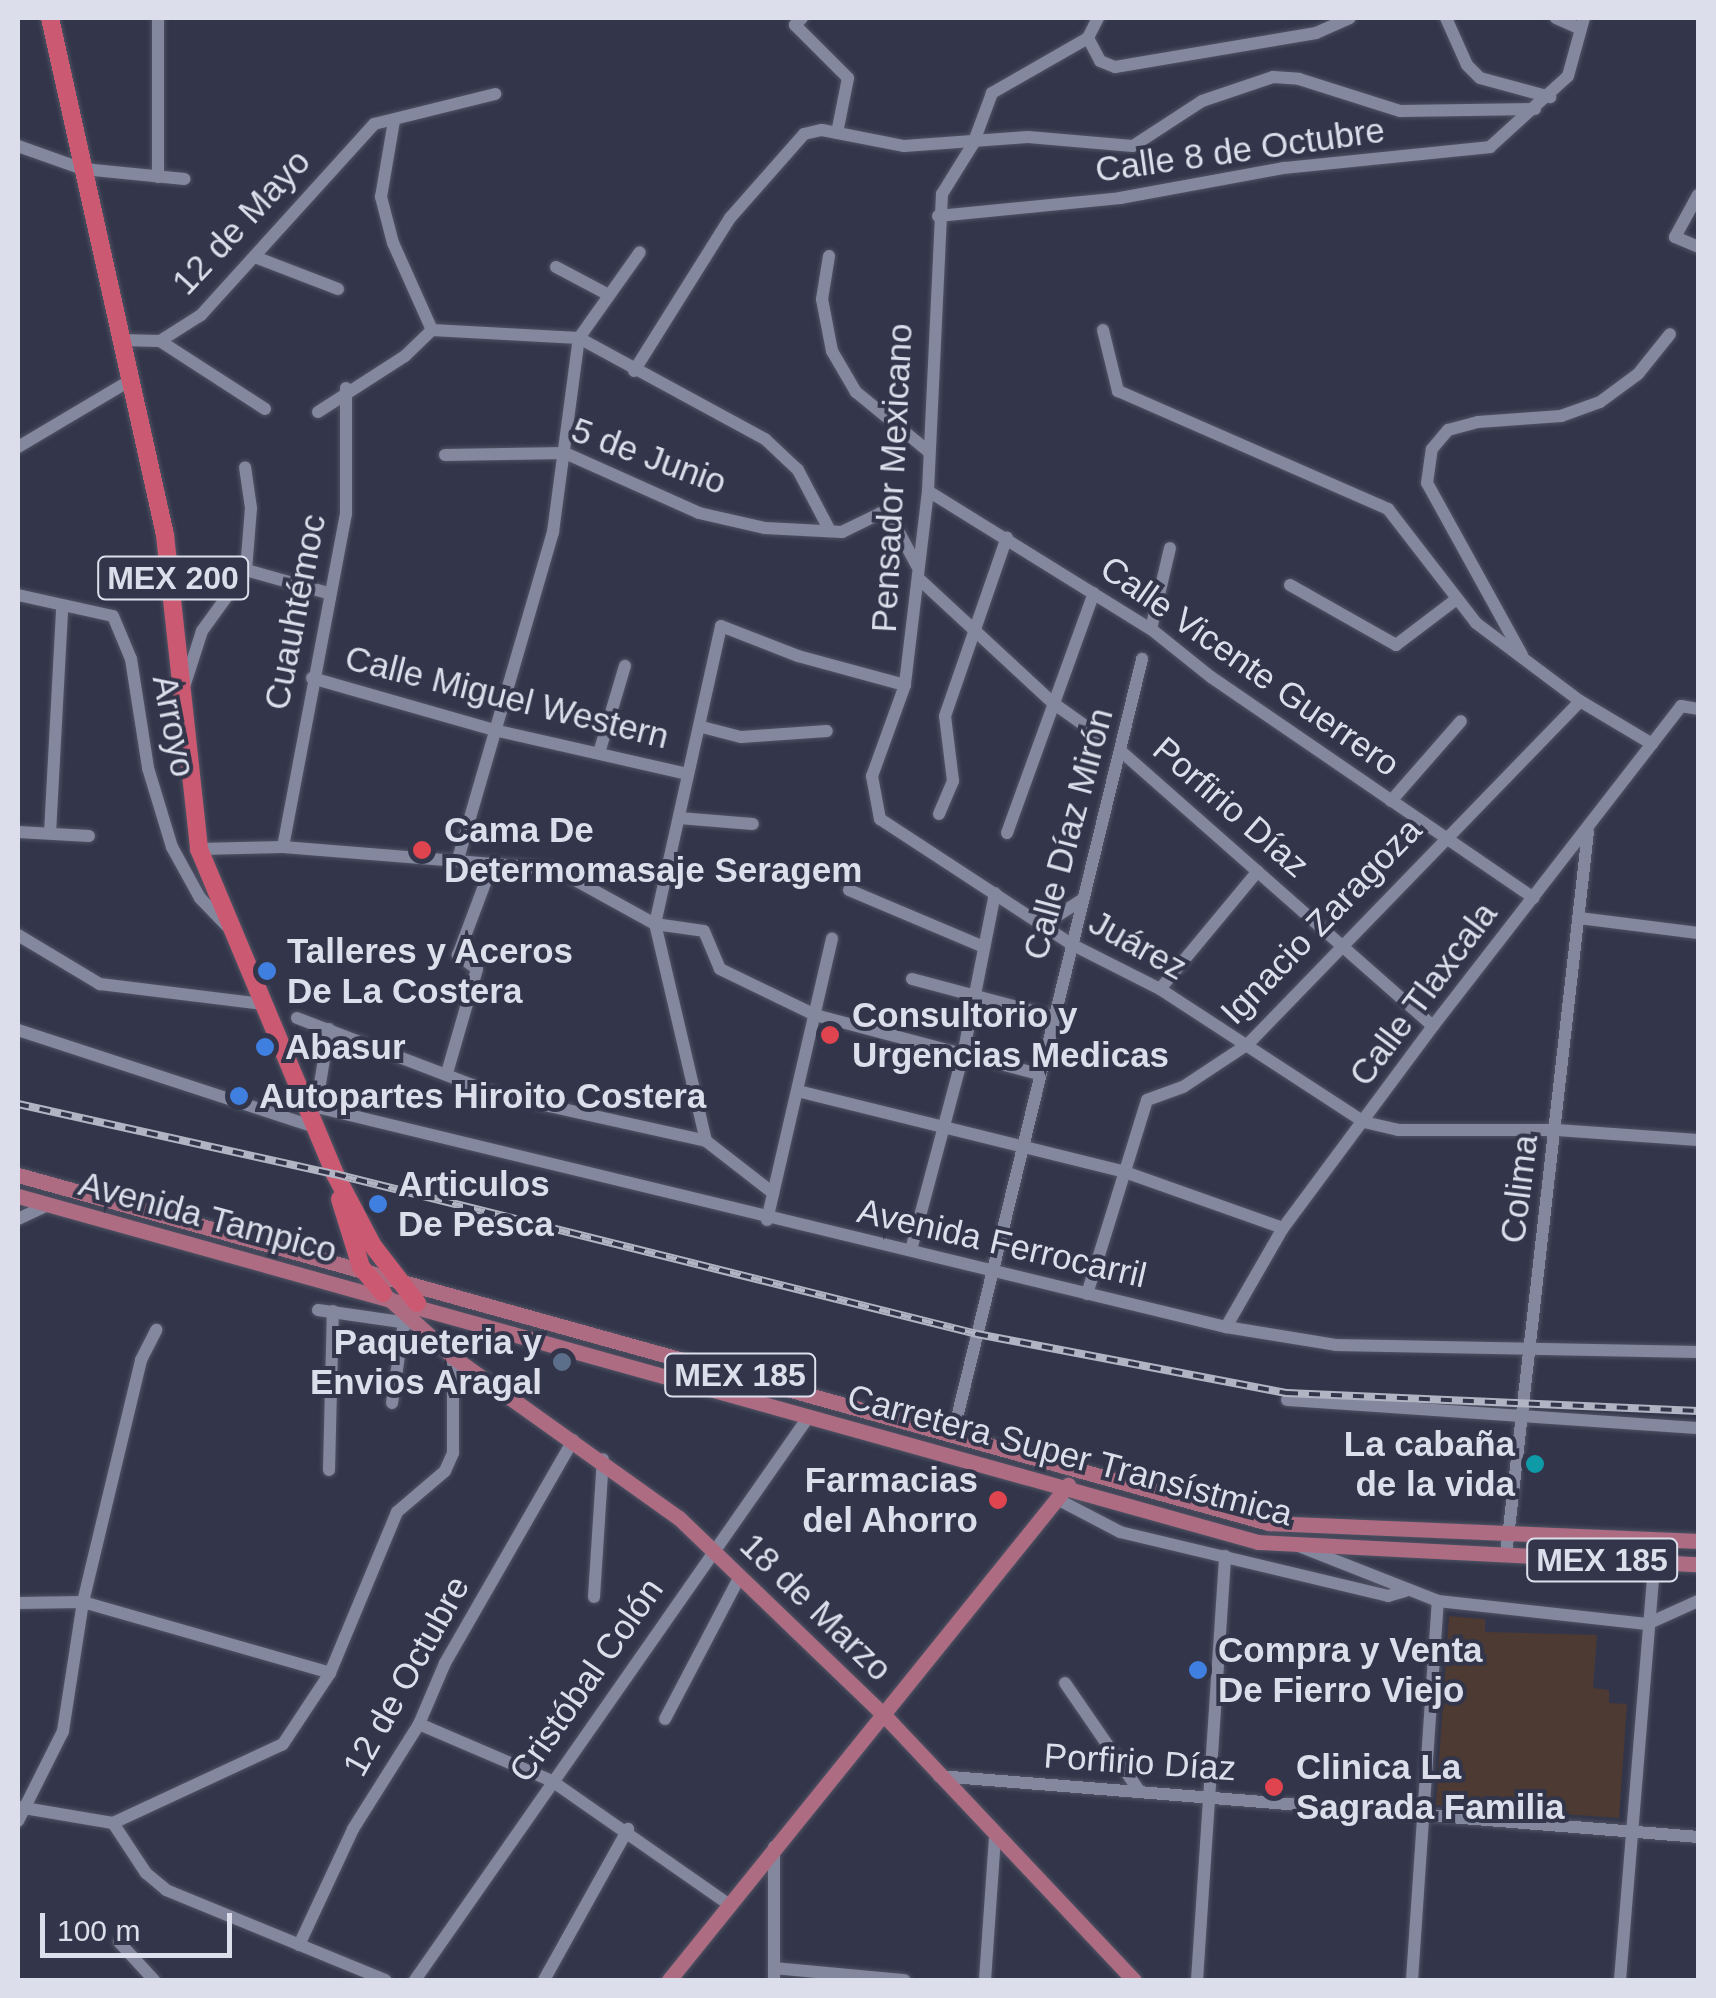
<!DOCTYPE html>
<meta charset="utf-8">
<style>
body{margin:0}
#map{position:relative;width:1716px;height:1998px;overflow:hidden;background:#33364a;font-family:Helvetica,sans-serif}
div>[style]{position:absolute}
[style*='--x']{left:calc(var(--x)*1px);top:calc(var(--y)*1px);width:calc(var(--w)*1px);rotate:calc(var(--a)*1deg)}
.medical>*{inset:0;background:#4d3a33}
.roads{filter:drop-shadow(0 0 2px #505364) drop-shadow(0 0 2px #505364)}
.minor>*{height:12px;margin:-6px;padding:0 6px;transform-origin:6px;border-radius:6px;background:#83889f}
.major>*{height:15px;margin:-7.5px;padding:0 7.5px;transform-origin:7.5px;border-radius:7.5px;background:#ae6c83}
.highway>*{height:18px;margin:-9px;padding:0 9px;transform-origin:9px;border-radius:9px;background:#cb5971}
.rail>*{height:8px;margin-top:-4px;transform-origin:0;background:repeating-linear-gradient(90deg,#33364a 0 11px,#b1b4c2 0 22px);box-sizing:border-box;border-block:2px solid #b1b4c2}
.dots>*{width:28px;height:28px;translate:-50% -50%;box-sizing:border-box;border:5px solid #33364a;border-radius:50%}
span{translate:-50% -50%;white-space:nowrap;text-align:center;line-height:1.15;-webkit-text-stroke:8px #33364a;paint-order:stroke}
.shield-label span{padding:2px 8px;background:#33364a;border:2px solid;border-radius:8px;-webkit-text-stroke-width:0}
.shield-label{font-size:32px;color:#dcdfeb;font-weight:700}
.street-label{font-size:35px;color:#dcdfeb}
.poi-label{font-size:35px;color:#dcdfeb;font-weight:700}
.left{translate:0 -50%;text-align:left}
.right{translate:-100% -50%;text-align:right}
.frame{position:absolute;inset:0;border:20px solid #dcdfeb;pointer-events:none}
.scale{position:absolute;left:40px;top:1913px;width:192px;height:45px;box-sizing:border-box;border:5px solid #dcdfeb;border-top:0;padding-left:12px;font-size:30px;line-height:35px;white-space:nowrap;color:#dcdfeb;-webkit-text-stroke:8px #33364a;paint-order:stroke}
</style>
<div id="map">
<div class="medical">
<i style="clip-path:polygon(1449px 1616px,1485px 1619px,1485px 1632px,1597px 1635px,1593px 1688px,1609px 1690px,1609px 1703px,1627px 1704px,1619px 1818px,1436px 1805px)"></i>
</div>
<div class="roads">
<div class="minor">
<i style="--x:158;--y:18;--w:159;--a:90"></i>
<i style="--x:802;--y:18;--w:10;--a:135"></i>
<i style="--x:795;--y:25;--w:75;--a:45"></i>
<i style="--x:848;--y:78;--w:56;--a:101.3"></i>
<i style="--x:1098;--y:18;--w:22;--a:117"></i>
<i style="--x:1088;--y:38;--w:26;--a:62"></i>
<i style="--x:1100;--y:61;--w:16;--a:22"></i>
<i style="--x:1115;--y:67;--w:204;--a:-9.6"></i>
<i style="--x:1316;--y:33;--w:37;--a:-24"></i>
<i style="--x:1446;--y:18;--w:51;--a:65.9"></i>
<i style="--x:1467;--y:65;--w:18;--a:45"></i>
<i style="--x:1480;--y:78;--w:73;--a:15.2"></i>
<i style="--x:1556;--y:18;--w:27;--a:24"></i>
<i style="--x:1088;--y:38;--w:111;--a:150.2"></i>
<i style="--x:992;--y:93;--w:54;--a:110.4"></i>
<i style="--x:973;--y:144;--w:59;--a:121.8"></i>
<i style="--x:942;--y:194;--w:297;--a:92.7"></i>
<i style="--x:928;--y:491;--w:195;--a:96.8"></i>
<i style="--x:905;--y:685;--w:97;--a:109.9"></i>
<i style="--x:872;--y:776;--w:44;--a:79.5"></i>
<i style="--x:880;--y:819;--w:228;--a:33.2"></i>
<i style="--x:1071;--y:944;--w:100;--a:26.8"></i>
<i style="--x:1160;--y:989;--w:244;--a:33.1"></i>
<i style="--x:1364;--y:1122;--w:35;--a:13"></i>
<i style="--x:1398;--y:1130;--w:159;--a:0"></i>
<i style="--x:1557;--y:1130;--w:141;--a:4.1"></i>
<i style="--x:18;--y:146;--w:69;--a:19.5"></i>
<i style="--x:83;--y:169;--w:102;--a:5.6"></i>
<i style="--x:1698;--y:195;--w:48;--a:118.7"></i>
<i style="--x:1675;--y:237;--w:25;--a:23"></i>
<i style="--x:938;--y:216;--w:183;--a:-5.6"></i>
<i style="--x:1120;--y:198;--w:167;--a:-10.4"></i>
<i style="--x:1284;--y:168;--w:207;--a:-5.8"></i>
<i style="--x:1490;--y:147;--w:105;--a:-42.3"></i>
<i style="--x:1568;--y:76;--w:60;--a:-74.6"></i>
<i style="--x:829;--y:256;--w:44;--a:99.2"></i>
<i style="--x:822;--y:299;--w:53;--a:79.1"></i>
<i style="--x:832;--y:351;--w:48;--a:59.7"></i>
<i style="--x:856;--y:392;--w:94;--a:39.4"></i>
<i style="--x:255;--y:257;--w:89;--a:21.1"></i>
<i style="--x:556;--y:267;--w:55;--a:28"></i>
<i style="--x:432;--y:330;--w:147;--a:3.1"></i>
<i style="--x:579;--y:338;--w:212;--a:28.5"></i>
<i style="--x:765;--y:439;--w:45;--a:43.2"></i>
<i style="--x:798;--y:470;--w:69;--a:62.3"></i>
<i style="--x:1103;--y:330;--w:63;--a:76.2"></i>
<i style="--x:1118;--y:391;--w:295;--a:23.6"></i>
<i style="--x:1388;--y:509;--w:144;--a:52.3"></i>
<i style="--x:1476;--y:623;--w:130;--a:36.9"></i>
<i style="--x:1580;--y:701;--w:84;--a:30.8"></i>
<i style="--x:120;--y:340;--w:40;--a:1.4"></i>
<i style="--x:160;--y:341;--w:49;--a:-32.4"></i>
<i style="--x:201;--y:315;--w:258;--a:-47.8"></i>
<i style="--x:374;--y:124;--w:125;--a:-13.9"></i>
<i style="--x:160;--y:341;--w:125;--a:32.9"></i>
<i style="--x:634;--y:371;--w:181;--a:-57.9"></i>
<i style="--x:730;--y:218;--w:112;--a:-48.6"></i>
<i style="--x:804;--y:134;--w:18;--a:-13"></i>
<i style="--x:822;--y:130;--w:84;--a:11"></i>
<i style="--x:904;--y:146;--w:124;--a:-4.2"></i>
<i style="--x:1028;--y:137;--w:105;--a:4.9"></i>
<i style="--x:1133;--y:146;--w:82;--a:-33.1"></i>
<i style="--x:1202;--y:101;--w:75;--a:-18.7"></i>
<i style="--x:1273;--y:77;--w:26;--a:4"></i>
<i style="--x:1299;--y:79;--w:106;--a:17.6"></i>
<i style="--x:1400;--y:111;--w:135;--a:-0.8"></i>
<i style="--x:318;--y:412;--w:103;--a:-32.8"></i>
<i style="--x:405;--y:356;--w:37;--a:-44"></i>
<i style="--x:432;--y:330;--w:95;--a:-114.1"></i>
<i style="--x:393;--y:243;--w:48;--a:-104.6"></i>
<i style="--x:381;--y:197;--w:77;--a:-80.3"></i>
<i style="--x:18;--y:447;--w:129;--a:-30.7"></i>
<i style="--x:445;--y:455;--w:120;--a:-1"></i>
<i style="--x:565;--y:453;--w:147;--a:24.1"></i>
<i style="--x:699;--y:513;--w:68;--a:12.8"></i>
<i style="--x:765;--y:528;--w:77;--a:3"></i>
<i style="--x:842;--y:532;--w:43;--a:-26"></i>
<i style="--x:881;--y:513;--w:14;--a:34"></i>
<i style="--x:893;--y:521;--w:51;--a:61.9"></i>
<i style="--x:928;--y:491;--w:262;--a:31.8"></i>
<i style="--x:1151;--y:629;--w:77;--a:38.7"></i>
<i style="--x:1211;--y:677;--w:391;--a:34.4"></i>
<i style="--x:246;--y:570;--w:85;--a:15.7"></i>
<i style="--x:918;--y:578;--w:184;--a:42.8"></i>
<i style="--x:1053;--y:703;--w:55;--a:35.4"></i>
<i style="--x:1290;--y:585;--w:122;--a:29.5"></i>
<i style="--x:1396;--y:645;--w:73;--a:-37.2"></i>
<i style="--x:18;--y:595;--w:97;--a:12.5"></i>
<i style="--x:113;--y:616;--w:47;--a:67.3"></i>
<i style="--x:131;--y:659;--w:110;--a:81.1"></i>
<i style="--x:148;--y:768;--w:83;--a:73.1"></i>
<i style="--x:172;--y:847;--w:58;--a:61.2"></i>
<i style="--x:200;--y:898;--w:40;--a:46"></i>
<i style="--x:1151;--y:629;--w:83;--a:-76.8"></i>
<i style="--x:1522;--y:655;--w:196;--a:-118.9"></i>
<i style="--x:1427;--y:483;--w:34;--a:-82"></i>
<i style="--x:1432;--y:449;--w:25;--a:-50"></i>
<i style="--x:1448;--y:430;--w:31;--a:-15"></i>
<i style="--x:1478;--y:422;--w:83;--a:-4.1"></i>
<i style="--x:1561;--y:416;--w:41;--a:-19.7"></i>
<i style="--x:1600;--y:402;--w:47;--a:-36.4"></i>
<i style="--x:1638;--y:374;--w:51;--a:-51.3"></i>
<i style="--x:312;--y:678;--w:189;--a:15.9"></i>
<i style="--x:494;--y:730;--w:199;--a:12.8"></i>
<i style="--x:185;--y:684;--w:56;--a:-72.2"></i>
<i style="--x:202;--y:631;--w:75;--a:-54.2"></i>
<i style="--x:246;--y:570;--w:62;--a:-85.4"></i>
<i style="--x:251;--y:508;--w:41;--a:-98.3"></i>
<i style="--x:702;--y:727;--w:40;--a:14.4"></i>
<i style="--x:741;--y:737;--w:86;--a:-4"></i>
<i style="--x:599;--y:753;--w:91;--a:-73.4"></i>
<i style="--x:1123;--y:753;--w:413;--a:41.4"></i>
<i style="--x:1391;--y:801;--w:106;--a:-48.8"></i>
<i style="--x:939;--y:814;--w:36;--a:-67"></i>
<i style="--x:953;--y:781;--w:65;--a:-97"></i>
<i style="--x:945;--y:716;--w:189;--a:-70.9"></i>
<i style="--x:679;--y:818;--w:74;--a:4.6"></i>
<i style="--x:18;--y:832;--w:71;--a:3.2"></i>
<i style="--x:50;--y:833;--w:224;--a:-86.9"></i>
<i style="--x:1007;--y:833;--w:255;--a:-70.1"></i>
<i style="--x:283;--y:847;--w:339;--a:-79.3"></i>
<i style="--x:346;--y:514;--w:126;--a:-90"></i>
<i style="--x:199;--y:849;--w:84;--a:-1.4"></i>
<i style="--x:283;--y:847;--w:273;--a:4.6"></i>
<i style="--x:555;--y:869;--w:114;--a:28.8"></i>
<i style="--x:655;--y:924;--w:49;--a:8.1"></i>
<i style="--x:704;--y:931;--w:41;--a:67.2"></i>
<i style="--x:720;--y:969;--w:106;--a:25.8"></i>
<i style="--x:815;--y:1015;--w:231;--a:14.8"></i>
<i style="--x:458;--y:859;--w:341;--a:-73.8"></i>
<i style="--x:553;--y:532;--w:196;--a:-82.4"></i>
<i style="--x:579;--y:338;--w:105;--a:-54.7"></i>
<i style="--x:849;--y:890;--w:147;--a:22.9"></i>
<i style="--x:1034;--y:918;--w:20;--a:0"></i>
<i style="--x:1054;--y:918;--w:31;--a:-33"></i>
<i style="--x:1579;--y:918;--w:120;--a:7.2"></i>
<i style="--x:18;--y:935;--w:96;--a:30.9"></i>
<i style="--x:100;--y:984;--w:163;--a:7"></i>
<i style="--x:912;--y:979;--w:144;--a:14.9"></i>
<i style="--x:1160;--y:989;--w:153;--a:-50.3"></i>
<i style="--x:297;--y:1018;--w:216;--a:20.9"></i>
<i style="--x:499;--y:1095;--w:212;--a:12.5"></i>
<i style="--x:706;--y:1141;--w:85;--a:37.8"></i>
<i style="--x:18;--y:1030;--w:311;--a:18.1"></i>
<i style="--x:447;--y:1073;--w:108;--a:-73.9"></i>
<i style="--x:477;--y:969;--w:24;--a:-144"></i>
<i style="--x:458;--y:955;--w:99;--a:-69.4"></i>
<i style="--x:798;--y:1091;--w:334;--a:13.9"></i>
<i style="--x:1122;--y:1171;--w:171;--a:19.5"></i>
<i style="--x:304;--y:1104;--w:949;--a:13.6"></i>
<i style="--x:1226;--y:1327;--w:111;--a:9.3"></i>
<i style="--x:1336;--y:1345;--w:362;--a:1.1"></i>
<i style="--x:316;--y:1108;--w:80;--a:-80.7"></i>
<i style="--x:706;--y:1141;--w:223;--a:-103.2"></i>
<i style="--x:655;--y:924;--w:305;--a:-77.5"></i>
<i style="--x:721;--y:626;--w:83;--a:21.3"></i>
<i style="--x:798;--y:656;--w:111;--a:15.2"></i>
<i style="--x:18;--y:1219;--w:35;--a:-25"></i>
<i style="--x:767;--y:1220;--w:289;--a:-77"></i>
<i style="--x:911;--y:1250;--w:202;--a:-75.1"></i>
<i style="--x:963;--y:1055;--w:165;--a:-78.8"></i>
<i style="--x:1087;--y:1294;--w:203;--a:-72.8"></i>
<i style="--x:1147;--y:1100;--w:38;--a:-20"></i>
<i style="--x:1183;--y:1087;--w:78;--a:-33.5"></i>
<i style="--x:1248;--y:1044;--w:477;--a:-45.9"></i>
<i style="--x:318;--y:1310;--w:98;--a:8.2"></i>
<i style="--x:1226;--y:1327;--w:114;--a:-60.1"></i>
<i style="--x:1283;--y:1228;--w:252;--a:-53.4"></i>
<i style="--x:1433;--y:1026;--w:405;--a:-52.2"></i>
<i style="--x:1681;--y:706;--w:17;--a:10"></i>
<i style="--x:1287;--y:1400;--w:412;--a:3.9"></i>
<i style="--x:392;--y:1403;--w:82;--a:-81.6"></i>
<i style="--x:953;--y:1434;--w:798;--a:-76.29"></i>
<i style="--x:329;--y:1470;--w:159;--a:-88.6"></i>
<i style="--x:1057;--y:1499;--w:71;--a:27.6"></i>
<i style="--x:1120;--y:1532;--w:276;--a:13.4"></i>
<i style="--x:1388;--y:1596;--w:18;--a:-16"></i>
<i style="--x:1301;--y:1547;--w:147;--a:21.5"></i>
<i style="--x:1438;--y:1601;--w:210;--a:6.3"></i>
<i style="--x:1647;--y:1624;--w:56;--a:-24.3"></i>
<i style="--x:1506;--y:1555;--w:728;--a:-83.53"></i>
<i style="--x:594;--y:1597;--w:138;--a:-86.3"></i>
<i style="--x:18;--y:1603;--w:65;--a:-0.9"></i>
<i style="--x:83;--y:1602;--w:257;--a:16"></i>
<i style="--x:1065;--y:1683;--w:132;--a:55.5"></i>
<i style="--x:665;--y:1719;--w:159;--a:-62.3"></i>
<i style="--x:419;--y:1724;--w:145;--a:23.2"></i>
<i style="--x:552;--y:1781;--w:217;--a:34.9"></i>
<i style="--x:939;--y:1776;--w:761;--a:4.59"></i>
<i style="--x:18;--y:1807;--w:96;--a:9.6"></i>
<i style="--x:113;--y:1823;--w:187;--a:-24.9"></i>
<i style="--x:283;--y:1744;--w:85;--a:-56.5"></i>
<i style="--x:330;--y:1673;--w:174;--a:-67.4"></i>
<i style="--x:397;--y:1512;--w:63;--a:-40.5"></i>
<i style="--x:445;--y:1471;--w:20;--a:-66"></i>
<i style="--x:453;--y:1453;--w:96;--a:-90"></i>
<i style="--x:18;--y:1821;--w:101;--a:-63.4"></i>
<i style="--x:63;--y:1731;--w:131;--a:-81.2"></i>
<i style="--x:83;--y:1602;--w:249;--a:-76.5"></i>
<i style="--x:141;--y:1360;--w:34;--a:-63"></i>
<i style="--x:113;--y:1823;--w:60;--a:56.6"></i>
<i style="--x:146;--y:1873;--w:26;--a:40"></i>
<i style="--x:166;--y:1890;--w:237;--a:22.3"></i>
<i style="--x:119;--y:1942;--w:52;--a:47.4"></i>
<i style="--x:299;--y:1945;--w:128;--a:-65"></i>
<i style="--x:353;--y:1829;--w:124;--a:-57.8"></i>
<i style="--x:419;--y:1724;--w:66;--a:-66.9"></i>
<i style="--x:445;--y:1663;--w:257;--a:-60.1"></i>
<i style="--x:774;--y:1968;--w:131;--a:5.3"></i>
<i style="--x:415;--y:1980;--w:688;--a:-55.06"></i>
<i style="--x:544;--y:1980;--w:173;--a:-60.9"></i>
<i style="--x:774;--y:1980;--w:133;--a:-90"></i>
<i style="--x:985;--y:1980;--w:142;--a:-86"></i>
<i style="--x:1197;--y:1980;--w:425;--a:-86.2"></i>
<i style="--x:1412;--y:1980;--w:380;--a:-86.1"></i>
<i style="--x:1620;--y:1980;--w:419;--a:-85.3"></i>
</div>
<div class="major">
<i style="--x:18;--y:1175;--w:1299;--a:15.55"></i>
<i style="--x:1269;--y:1523;--w:429;--a:2.4"></i>
<i style="--x:18;--y:1196;--w:1287;--a:15.59"></i>
<i style="--x:1258;--y:1542;--w:441;--a:2.9"></i>
<i style="--x:386;--y:1296;--w:91;--a:42.3"></i>
<i style="--x:453;--y:1357;--w:277;--a:35.5"></i>
<i style="--x:679;--y:1518;--w:283;--a:43.9"></i>
<i style="--x:883;--y:1714;--w:366;--a:46.7"></i>
<i style="--x:669;--y:1980;--w:636;--a:-51.13"></i>
</div>
<div class="highway">
<i style="--x:50;--y:18;--w:530;--a:77.46"></i>
<i style="--x:165;--y:535;--w:316;--a:83.8"></i>
<i style="--x:199;--y:849;--w:352;--a:67.3"></i>
<i style="--x:335;--y:1174;--w:81;--a:62.2"></i>
<i style="--x:373;--y:1246;--w:72;--a:52.3"></i>
<i style="--x:340;--y:1199;--w:71;--a:72.8"></i>
<i style="--x:361;--y:1267;--w:34;--a:50"></i>
</div>
</div>
<div class="rail">
<i style="--x:18;--y:1104;--w:325;--a:12.5"></i>
<i style="--x:335;--y:1174;--w:662;--a:13.99"></i>
<i style="--x:977;--y:1334;--w:316;--a:10.8"></i>
<i style="--x:1287;--y:1393;--w:411;--a:2.5"></i>
</div>
<div class="dots">
<i style="left:422px;top:850px;background:#e0444e"></i>
<i style="left:267px;top:971px;background:#3f7fe0"></i>
<i style="left:830px;top:1035px;background:#e0444e"></i>
<i style="left:265px;top:1047px;background:#3f7fe0"></i>
<i style="left:239px;top:1096px;background:#3f7fe0"></i>
<i style="left:378px;top:1204px;background:#3f7fe0"></i>
<i style="left:562px;top:1362px;background:#5c6f8a"></i>
<i style="left:1535px;top:1464px;background:#0f9aa8"></i>
<i style="left:998px;top:1500px;background:#e0444e"></i>
<i style="left:1198px;top:1670px;background:#3f7fe0"></i>
<i style="left:1274px;top:1787px;background:#e0444e"></i>
</div>
<div class="shield-label">
<span style="left:173px;top:578px">MEX 200</span>
<span style="left:740px;top:1375px">MEX 185</span>
<span style="left:1602px;top:1560px">MEX 185</span>
</div>
<div class="street-label">
<span style="left:1240px;top:150px;rotate:-8deg">Calle 8 de Octubre</span>
<span style="left:241px;top:222px;rotate:-47deg">12 de Mayo</span>
<span style="left:649px;top:456px;rotate:20deg">5 de Junio</span>
<span style="left:892px;top:478px;rotate:-87deg">Pensador Mexicano</span>
<span style="left:295px;top:612px;rotate:-79deg">Cuauhtémoc</span>
<span style="left:1250px;top:666px;rotate:35deg">Calle Vicente Guerrero</span>
<span style="left:507px;top:697px;rotate:14deg">Calle Miguel Western</span>
<span style="left:174px;top:726px;rotate:79deg">Arroyo</span>
<span style="left:1231px;top:807px;rotate:41deg">Porfirio Díaz</span>
<span style="left:1068px;top:834px;rotate:-75deg">Calle Díaz Mirón</span>
<span style="left:1321px;top:921px;rotate:-46deg">Ignacio Zaragoza</span>
<span style="left:1138px;top:945px;rotate:29deg">Juárez</span>
<span style="left:1423px;top:994px;rotate:-53deg">Calle Tlaxcala</span>
<span style="left:1519px;top:1189px;rotate:-83deg">Colima</span>
<span style="left:208px;top:1217px;rotate:15deg">Avenida Tampico</span>
<span style="left:1002px;top:1243px;rotate:13deg">Avenida Ferrocarril</span>
<span style="left:1070px;top:1455px;rotate:15deg">Carretera Super Transístmica</span>
<span style="left:816px;top:1607px;rotate:44deg">18 de Marzo</span>
<span style="left:406px;top:1676px;rotate:-61deg">12 de Octubre</span>
<span style="left:586px;top:1680px;rotate:-55deg">Cristóbal Colón</span>
<span style="left:1140px;top:1762px;rotate:4deg">Porfirio Díaz</span>
</div>
<div class="poi-label">
<span class="left" style="left:444px;top:850px">Cama De<br>Determomasaje Seragem</span>
<span class="left" style="left:287px;top:971px">Talleres y Aceros<br>De La Costera</span>
<span class="left" style="left:852px;top:1035px">Consultorio y<br>Urgencias Medicas</span>
<span class="left" style="left:285px;top:1047px">Abasur</span>
<span class="left" style="left:259px;top:1096px">Autopartes Hiroito Costera</span>
<span class="left" style="left:398px;top:1204px">Articulos<br>De Pesca</span>
<span class="right" style="left:542px;top:1362px">Paqueteria y<br>Envios Aragal</span>
<span class="right" style="left:1515px;top:1464px">La cabaña<br>de la vida</span>
<span class="right" style="left:978px;top:1500px">Farmacias<br>del Ahorro</span>
<span class="left" style="left:1218px;top:1670px">Compra y Venta<br>De Fierro Viejo</span>
<span class="left" style="left:1296px;top:1787px">Clinica La<br>Sagrada Familia</span>
</div>
<div class="frame"></div>
<div class="scale">100 m</div>
</div>
